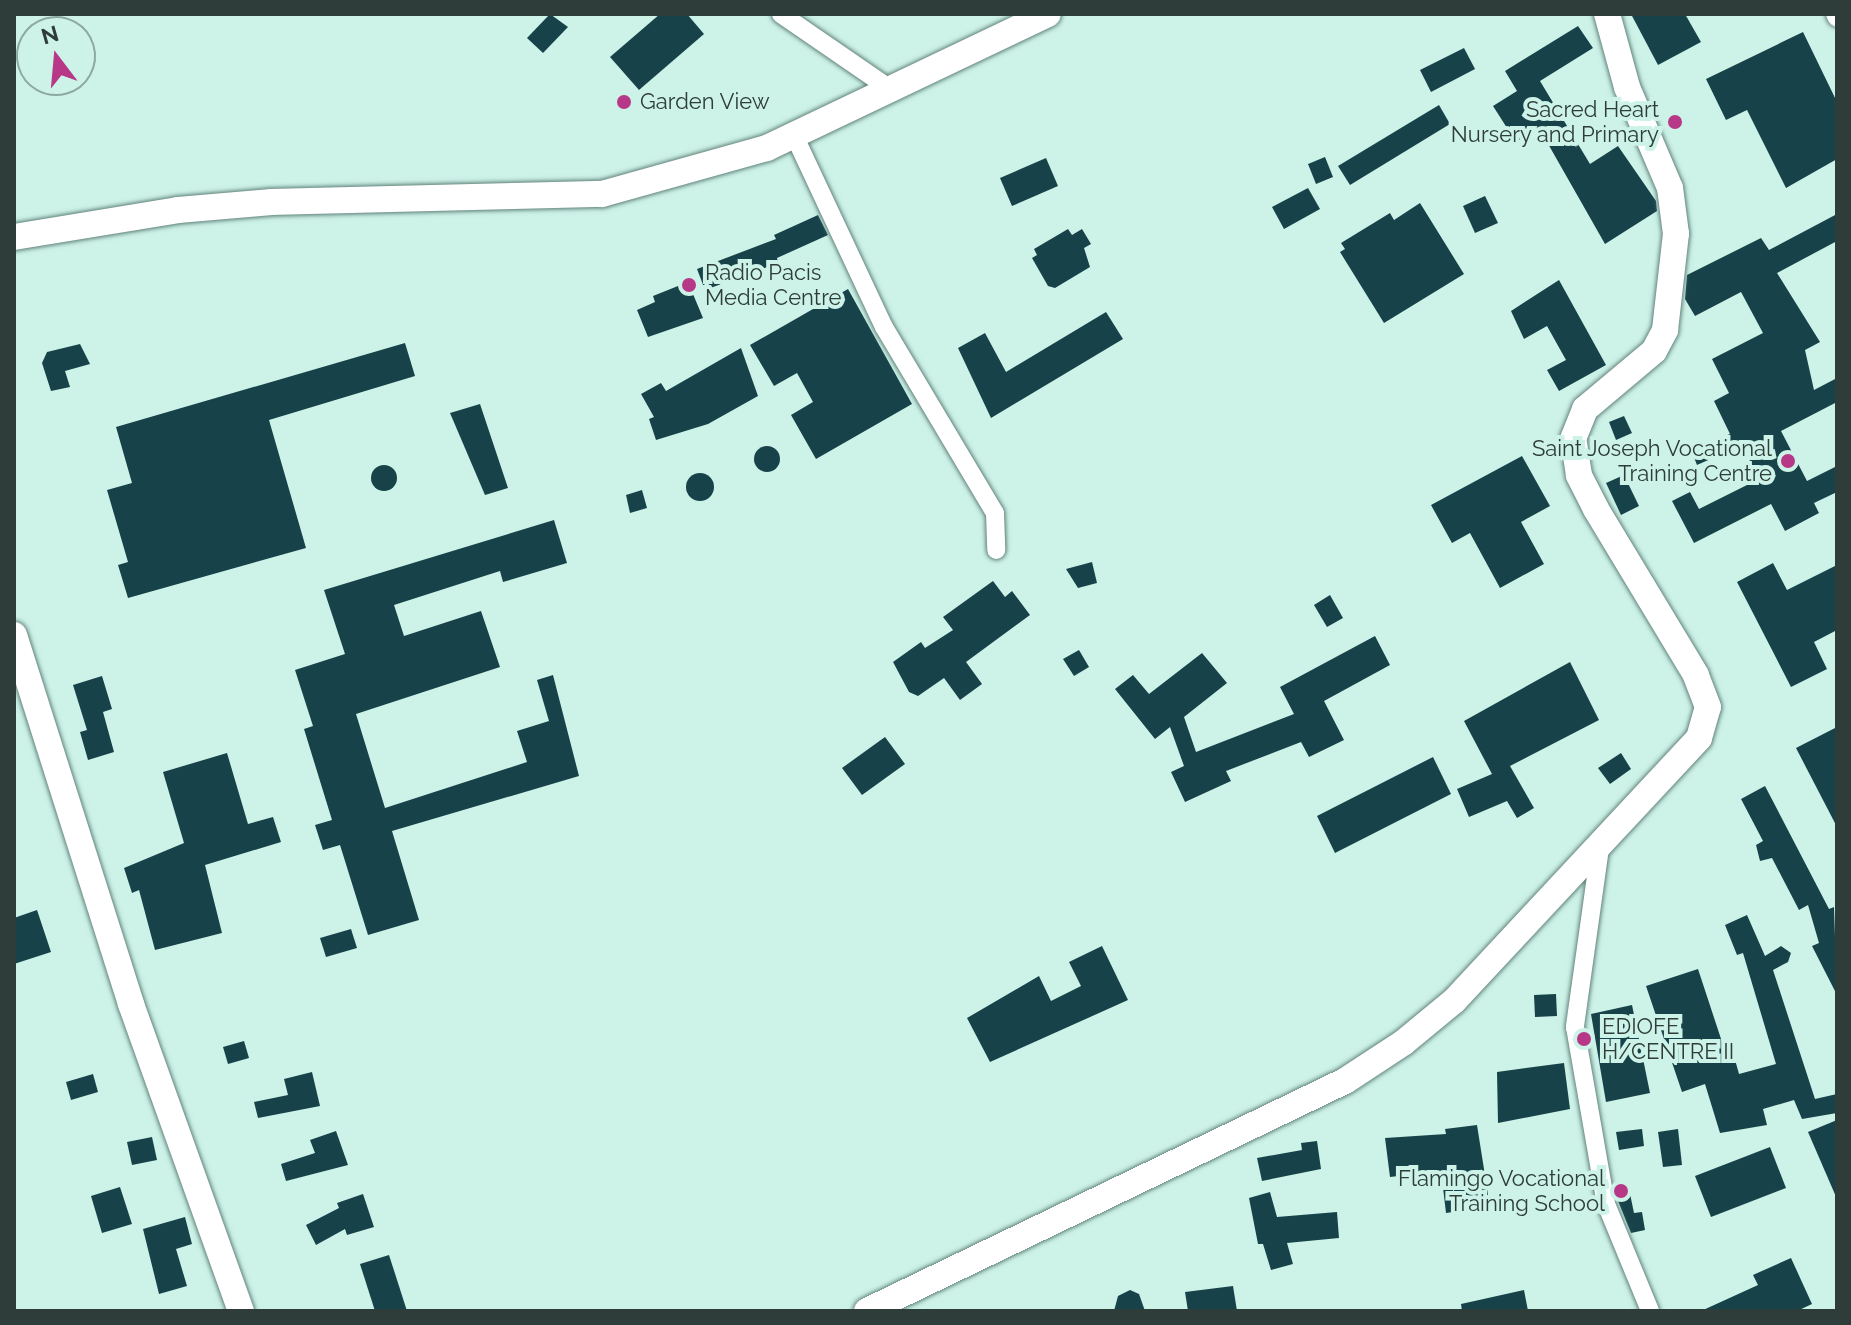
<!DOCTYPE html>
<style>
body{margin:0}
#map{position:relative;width:1851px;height:1325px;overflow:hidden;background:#cdf2e8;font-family:Raleway,sans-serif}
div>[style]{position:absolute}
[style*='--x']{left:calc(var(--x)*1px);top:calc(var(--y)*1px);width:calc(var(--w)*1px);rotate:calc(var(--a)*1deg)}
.building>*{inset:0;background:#17424a}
.round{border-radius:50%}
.roads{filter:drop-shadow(0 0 2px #61837b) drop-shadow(0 0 2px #61837b)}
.street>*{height:18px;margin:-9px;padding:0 9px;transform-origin:9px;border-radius:9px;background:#fff}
.secondary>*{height:26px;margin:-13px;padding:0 13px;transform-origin:13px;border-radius:13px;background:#fff}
.dots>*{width:22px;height:22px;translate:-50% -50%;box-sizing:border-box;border:4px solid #cdf2e8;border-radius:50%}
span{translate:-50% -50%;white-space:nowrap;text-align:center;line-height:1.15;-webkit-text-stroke:8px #cdf2e8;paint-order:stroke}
.poi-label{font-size:22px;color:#2e3d39}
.left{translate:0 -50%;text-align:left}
.right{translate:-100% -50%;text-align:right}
.frame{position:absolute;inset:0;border:16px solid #2e3d39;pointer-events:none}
.north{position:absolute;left:16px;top:16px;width:80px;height:80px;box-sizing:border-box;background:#cdf2e8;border:2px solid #8daaa2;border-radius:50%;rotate:344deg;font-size:22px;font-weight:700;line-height:32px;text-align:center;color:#2e3d39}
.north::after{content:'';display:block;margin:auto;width:28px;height:36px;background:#b63886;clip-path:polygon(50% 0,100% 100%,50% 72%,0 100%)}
</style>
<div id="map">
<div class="building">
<i style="clip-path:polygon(550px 14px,568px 27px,543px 53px,527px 38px)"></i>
<i style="clip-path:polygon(660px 14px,687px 14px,704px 34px,639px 90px,610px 57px)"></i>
<i style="clip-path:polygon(1631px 14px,1685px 14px,1701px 42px,1658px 65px)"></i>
<i style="clip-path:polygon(1578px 26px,1593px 48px,1540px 81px,1590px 164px,1618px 146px,1656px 201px,1657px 211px,1605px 244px,1539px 128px,1516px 142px,1493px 106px,1517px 91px,1505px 71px)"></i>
<i style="clip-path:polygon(1803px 32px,1837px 102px,1837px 159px,1786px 188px,1747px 110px,1726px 120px,1706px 79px)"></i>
<i style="clip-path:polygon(1464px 48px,1475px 69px,1431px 92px,1420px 70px)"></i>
<i style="clip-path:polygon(1439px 105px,1450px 124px,1350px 185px,1338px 166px)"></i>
<i style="clip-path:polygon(1325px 157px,1333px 177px,1316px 184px,1308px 164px)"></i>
<i style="clip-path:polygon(1046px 158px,1058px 186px,1012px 206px,1000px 178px)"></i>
<i style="clip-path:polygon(1308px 188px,1320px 209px,1284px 229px,1272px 207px)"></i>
<i style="clip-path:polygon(1485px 196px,1498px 223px,1475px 233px,1463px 206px)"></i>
<i style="clip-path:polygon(1420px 203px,1464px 274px,1384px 323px,1340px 252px,1345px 249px,1341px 243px,1390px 213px,1394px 220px)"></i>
<i style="clip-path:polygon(1837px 214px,1837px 241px,1777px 273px,1820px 342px,1805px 350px,1814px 390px,1837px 378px,1837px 402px,1781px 431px,1807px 481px,1837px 466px,1837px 492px,1814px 503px,1819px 513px,1785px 531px,1771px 504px,1694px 543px,1672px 501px,1690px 492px,1699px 509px,1759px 479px,1742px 445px,1697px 465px,1691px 450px,1730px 434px,1714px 401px,1729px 393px,1712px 359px,1763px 333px,1741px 292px,1695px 316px,1685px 299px,1687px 275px,1761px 238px,1769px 250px)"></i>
<i style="clip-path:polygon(818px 215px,828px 235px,777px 258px,778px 263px,705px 290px,697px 269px,776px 239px,774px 235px)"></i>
<i style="clip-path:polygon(1068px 229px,1072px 235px,1082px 229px,1091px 244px,1084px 248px,1090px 267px,1055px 288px,1048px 286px,1032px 258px,1037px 255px,1034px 249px)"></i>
<i style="clip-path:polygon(1559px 280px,1606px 365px,1559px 391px,1547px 370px,1566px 360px,1547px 326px,1524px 339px,1511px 311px)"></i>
<i style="clip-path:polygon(688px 282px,703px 318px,648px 337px,637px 310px,655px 302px,653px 296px)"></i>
<i style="clip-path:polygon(848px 289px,912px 404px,816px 459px,791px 415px,813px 402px,797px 373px,774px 386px,750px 345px)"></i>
<i style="clip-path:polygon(1106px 312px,1123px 339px,991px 418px,958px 348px,985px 333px,1006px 372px)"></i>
<i style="clip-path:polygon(405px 343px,415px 376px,269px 420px,306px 548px,128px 598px,118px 565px,128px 562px,107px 490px,132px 483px,116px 427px)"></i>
<i style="clip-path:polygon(80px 344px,90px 364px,65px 371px,70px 387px,51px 391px,42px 363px,47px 352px)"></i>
<i style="clip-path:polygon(741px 348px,758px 396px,708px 424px,656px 440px,649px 419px,654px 417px,641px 394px,661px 383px,666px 391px)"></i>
<i style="clip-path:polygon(480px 404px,508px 488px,485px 495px,450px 413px)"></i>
<i style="clip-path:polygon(1624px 416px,1632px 433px,1616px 440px,1609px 422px)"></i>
<i class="round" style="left:754px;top:446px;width:26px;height:26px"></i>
<i style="clip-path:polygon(1522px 456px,1550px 506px,1521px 522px,1544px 564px,1500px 588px,1470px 533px,1452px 543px,1431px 505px)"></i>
<i class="round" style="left:371px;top:465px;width:26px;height:26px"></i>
<i class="round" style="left:686px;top:473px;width:28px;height:28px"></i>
<i style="clip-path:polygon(1624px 475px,1639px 506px,1621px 515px,1606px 483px)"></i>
<i style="clip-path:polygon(642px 490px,647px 508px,630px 513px,626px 495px)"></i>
<i style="clip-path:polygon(554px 520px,567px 563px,503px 582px,500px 571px,394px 605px,404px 636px,481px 611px,500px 667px,356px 714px,385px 808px,527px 762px,517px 731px,549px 721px,537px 680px,553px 675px,579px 776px,392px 831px,419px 920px,368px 935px,340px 845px,323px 850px,315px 825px,332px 820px,304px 729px,313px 726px,295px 670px,345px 654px,324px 590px)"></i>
<i style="clip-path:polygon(1092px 562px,1097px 583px,1078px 588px,1066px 569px)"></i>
<i style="clip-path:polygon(1773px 563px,1787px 590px,1837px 565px,1837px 630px,1814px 642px,1827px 669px,1791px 687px,1737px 582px)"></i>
<i style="clip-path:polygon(993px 581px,1005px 597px,1012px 591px,1030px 615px,966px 662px,982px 684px,960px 700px,944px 678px,918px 696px,909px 692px,893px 662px,921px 642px,925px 648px,953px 630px,943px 617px)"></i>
<i style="clip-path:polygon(1330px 595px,1343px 618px,1327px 627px,1314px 605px)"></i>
<i style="clip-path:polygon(1375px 636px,1390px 665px,1324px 701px,1344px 740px,1309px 757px,1301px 742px,1226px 771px,1231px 781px,1185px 802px,1171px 772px,1184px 766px,1170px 727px,1155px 739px,1115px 689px,1133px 675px,1149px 694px,1202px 653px,1227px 683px,1184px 717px,1196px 752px,1294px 714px,1280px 687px)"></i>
<i style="clip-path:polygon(1079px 650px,1089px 667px,1074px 676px,1063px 659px)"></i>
<i style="clip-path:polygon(1570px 662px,1599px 720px,1510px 766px,1534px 808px,1517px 818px,1507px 801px,1469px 817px,1457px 789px,1492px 774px,1464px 721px)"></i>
<i style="clip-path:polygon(102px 676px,112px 709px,103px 712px,114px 752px,88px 760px,80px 732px,87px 730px,73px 685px)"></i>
<i style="clip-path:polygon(1837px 727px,1837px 827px,1796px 748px)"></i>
<i style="clip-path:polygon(885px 737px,905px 764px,862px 795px,842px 768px)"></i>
<i style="clip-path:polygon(227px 753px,248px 824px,273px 817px,281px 842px,205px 865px,222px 933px,155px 950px,139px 890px,132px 893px,124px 868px,184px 843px,163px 772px)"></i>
<i style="clip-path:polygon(1621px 753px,1631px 769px,1610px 784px,1598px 768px)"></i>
<i style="clip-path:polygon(1433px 757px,1451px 794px,1335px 853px,1317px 816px)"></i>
<i style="clip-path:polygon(1765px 786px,1829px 909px,1834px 907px,1837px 995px,1812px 946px,1819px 943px,1808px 905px,1799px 910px,1772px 858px,1760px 861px,1756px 845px,1763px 841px,1741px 799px)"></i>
<i style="clip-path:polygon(37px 910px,51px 952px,14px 964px,14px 918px)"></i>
<i style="clip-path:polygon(1747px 915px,1765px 956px,1781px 946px,1791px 953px,1788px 962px,1773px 970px,1815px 1099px,1837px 1094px,1837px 1113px,1802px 1119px,1794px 1100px,1763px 1109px,1767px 1125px,1720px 1133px,1705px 1084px,1682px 1092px,1646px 986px,1698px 969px,1725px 1051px,1732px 1049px,1739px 1074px,1776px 1064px,1743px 953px,1737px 955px,1725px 925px)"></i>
<i style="clip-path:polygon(351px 929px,357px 948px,326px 957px,320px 938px)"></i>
<i style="clip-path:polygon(1102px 946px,1128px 1000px,990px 1062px,967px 1018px,1039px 976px,1051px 1001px,1081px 986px,1069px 962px)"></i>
<i style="clip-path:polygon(1556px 994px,1557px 1016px,1535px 1017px,1534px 995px)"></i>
<i style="clip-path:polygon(1632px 1005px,1650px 1093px,1606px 1102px,1591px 1014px)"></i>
<i style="clip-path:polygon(244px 1041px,249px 1058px,228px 1064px,223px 1047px)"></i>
<i style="clip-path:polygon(1564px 1063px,1570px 1109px,1498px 1123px,1497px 1072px)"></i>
<i style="clip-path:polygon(312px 1072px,320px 1106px,258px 1118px,254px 1102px,288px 1095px,284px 1079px)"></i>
<i style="clip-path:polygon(93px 1074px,98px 1092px,71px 1100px,66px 1082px)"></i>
<i style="clip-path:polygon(1837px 1120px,1837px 1199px,1808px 1132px)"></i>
<i style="clip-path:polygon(1477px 1125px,1490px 1207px,1446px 1213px,1441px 1171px,1390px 1177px,1385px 1138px,1446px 1134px,1445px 1129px)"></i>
<i style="clip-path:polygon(1642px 1129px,1644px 1146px,1619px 1150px,1616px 1132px)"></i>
<i style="clip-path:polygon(1678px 1129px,1682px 1165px,1663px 1167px,1658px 1132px)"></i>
<i style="clip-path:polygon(336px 1131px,348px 1165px,286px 1181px,281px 1164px,315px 1153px,310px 1140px)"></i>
<i style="clip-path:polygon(152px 1137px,157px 1160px,132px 1165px,127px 1142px)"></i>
<i style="clip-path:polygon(1317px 1141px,1321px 1169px,1262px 1181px,1257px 1158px,1302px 1150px,1301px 1143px)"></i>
<i style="clip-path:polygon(1770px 1147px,1786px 1188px,1711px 1217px,1695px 1176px)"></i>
<i style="clip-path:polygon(1628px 1184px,1634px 1213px,1642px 1212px,1645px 1230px,1631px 1233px,1618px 1201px,1615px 1186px)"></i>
<i style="clip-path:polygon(120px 1187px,132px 1224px,102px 1233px,91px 1196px)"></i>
<i style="clip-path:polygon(1270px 1192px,1277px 1217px,1337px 1212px,1339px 1238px,1287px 1243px,1293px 1264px,1271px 1270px,1263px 1244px,1258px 1244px,1249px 1198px)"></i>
<i style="clip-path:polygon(363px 1194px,374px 1227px,347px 1235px,345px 1229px,316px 1245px,306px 1225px,339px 1208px,337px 1203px)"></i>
<i style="clip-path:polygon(185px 1217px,192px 1244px,176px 1249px,187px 1286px,159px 1294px,143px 1229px)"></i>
<i style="clip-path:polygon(389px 1255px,407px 1311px,375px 1311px,360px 1264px)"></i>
<i style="clip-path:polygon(1791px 1258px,1812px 1304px,1797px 1311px,1701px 1311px,1758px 1285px,1753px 1275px)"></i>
<i style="clip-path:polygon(1233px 1286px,1237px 1311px,1188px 1311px,1185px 1292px)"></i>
<i style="clip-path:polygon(1130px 1290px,1139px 1294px,1145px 1311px,1114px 1311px,1118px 1296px)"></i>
<i style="clip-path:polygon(1524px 1290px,1528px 1311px,1462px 1311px,1461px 1304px)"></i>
</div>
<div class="roads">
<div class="street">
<i style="--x:781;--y:14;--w:132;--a:34.5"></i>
<i style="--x:1835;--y:14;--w:4;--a:63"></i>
<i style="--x:794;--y:135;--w:212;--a:64.9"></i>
<i style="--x:884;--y:327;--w:217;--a:59.2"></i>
<i style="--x:995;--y:513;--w:37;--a:88"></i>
<i style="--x:1600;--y:848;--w:181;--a:98"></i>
<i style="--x:1575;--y:1027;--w:180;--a:80.1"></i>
<i style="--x:1606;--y:1204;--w:116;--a:67.6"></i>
</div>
<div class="secondary">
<i style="--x:14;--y:237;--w:166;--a:-9.3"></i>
<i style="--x:178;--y:210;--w:94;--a:-4.9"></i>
<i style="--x:272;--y:202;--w:330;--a:-1.4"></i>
<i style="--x:602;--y:194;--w:171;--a:-15.6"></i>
<i style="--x:767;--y:148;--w:311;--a:-25.5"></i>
<i style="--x:14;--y:635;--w:387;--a:72.4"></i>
<i style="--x:131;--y:1004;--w:326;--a:70.3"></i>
<i style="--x:867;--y:1311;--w:530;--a:-25.7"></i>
<i style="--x:1345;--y:1081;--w:69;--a:-33.2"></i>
<i style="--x:1403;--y:1043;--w:66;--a:-39.5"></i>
<i style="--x:1454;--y:1001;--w:359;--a:-47"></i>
<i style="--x:1699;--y:738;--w:32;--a:-74"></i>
<i style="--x:1708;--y:707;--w:34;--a:-111"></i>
<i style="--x:1696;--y:675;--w:194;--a:-121.1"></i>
<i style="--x:1596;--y:509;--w:38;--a:-117"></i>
<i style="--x:1579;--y:475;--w:36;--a:-99"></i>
<i style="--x:1573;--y:439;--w:32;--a:-68"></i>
<i style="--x:1585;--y:409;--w:90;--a:-40"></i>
<i style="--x:1654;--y:351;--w:24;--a:-62"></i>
<i style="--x:1665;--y:330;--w:97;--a:-83.5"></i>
<i style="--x:1676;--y:234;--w:46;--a:-97.4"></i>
<i style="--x:1670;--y:188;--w:110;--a:-113.1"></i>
<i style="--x:1627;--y:87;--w:76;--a:-105.3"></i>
</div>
</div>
<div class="dots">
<i style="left:624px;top:102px;background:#b63886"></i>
<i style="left:1675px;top:122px;background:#b63886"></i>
<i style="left:689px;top:285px;background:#b63886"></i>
<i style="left:1788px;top:461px;background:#b63886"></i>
<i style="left:1584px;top:1039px;background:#b63886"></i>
<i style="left:1621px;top:1191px;background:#b63886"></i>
</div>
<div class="poi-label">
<span class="left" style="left:640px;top:102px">Garden View</span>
<span class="right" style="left:1659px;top:122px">Sacred Heart<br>Nursery and Primary</span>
<span class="left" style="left:705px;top:285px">Radio Pacis<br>Media Centre</span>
<span class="right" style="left:1772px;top:461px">Saint Joseph Vocational<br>Training Centre</span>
<span class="left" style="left:1602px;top:1039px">EDIOFE<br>H/CENTRE II</span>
<span class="right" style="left:1605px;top:1191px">Flamingo Vocational<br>Training School</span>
</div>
<div class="frame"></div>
<div class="north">N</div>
</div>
